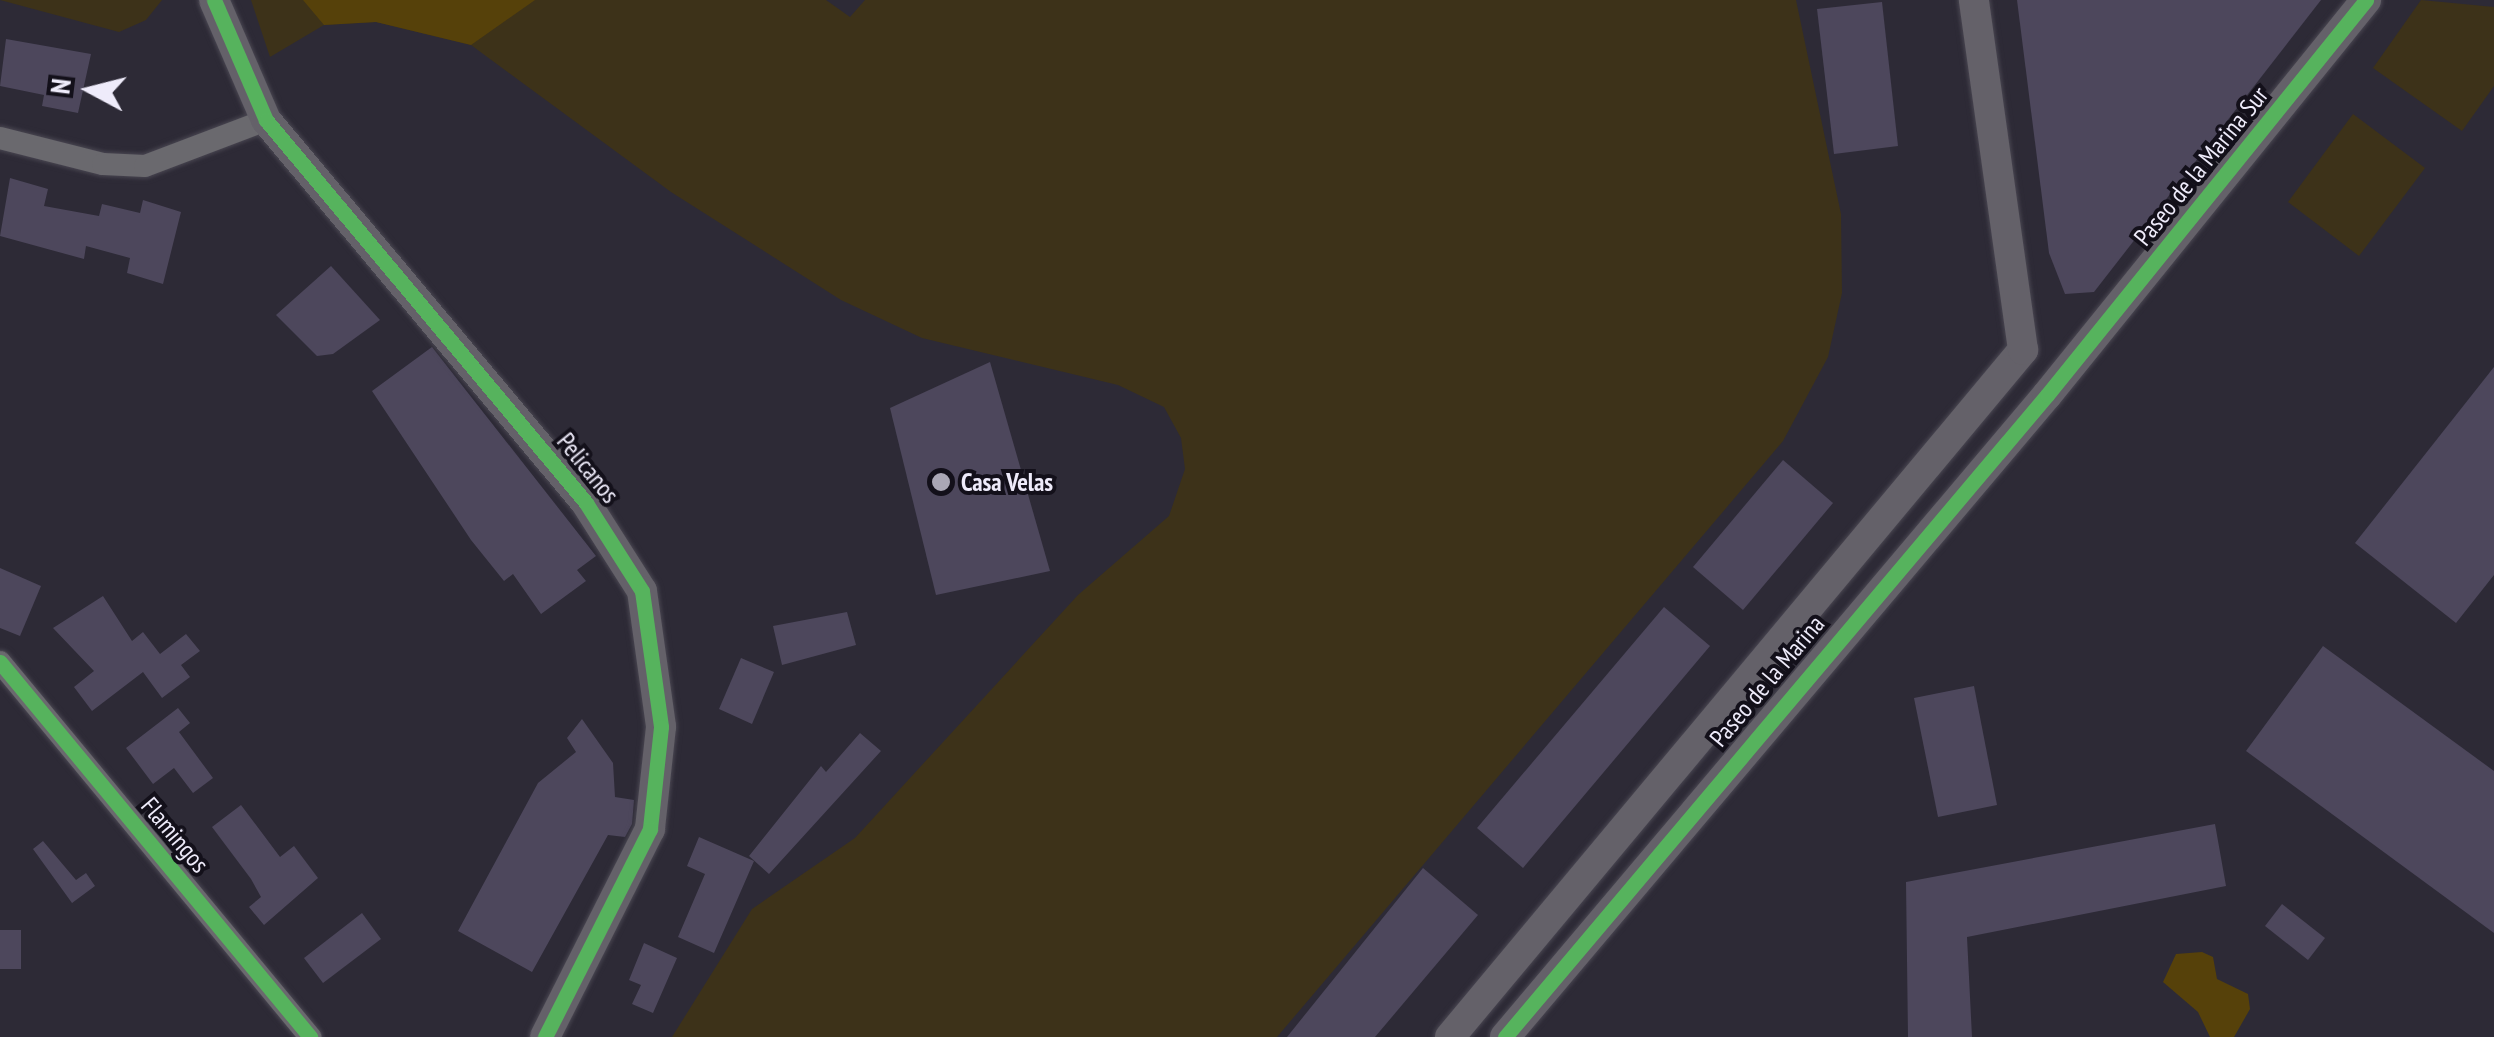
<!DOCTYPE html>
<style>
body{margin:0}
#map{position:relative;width:2494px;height:1037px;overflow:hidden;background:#2d2a36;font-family:"PT Sans Narrow",sans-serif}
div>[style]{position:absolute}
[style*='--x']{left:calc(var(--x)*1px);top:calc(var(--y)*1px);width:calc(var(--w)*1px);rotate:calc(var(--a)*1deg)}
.green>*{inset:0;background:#3d3219}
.water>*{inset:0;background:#56410a}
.building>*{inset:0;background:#4d475c}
.roads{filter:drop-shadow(0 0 2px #494651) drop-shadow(0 0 2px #494651)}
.street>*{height:22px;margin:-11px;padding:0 11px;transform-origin:11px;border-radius:11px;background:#6a696e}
.secondary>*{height:30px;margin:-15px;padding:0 15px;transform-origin:15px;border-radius:15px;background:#646169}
.cycleway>*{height:15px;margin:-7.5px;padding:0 7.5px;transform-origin:7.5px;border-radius:7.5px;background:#56b35d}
.dots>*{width:28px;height:28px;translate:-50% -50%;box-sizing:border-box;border:5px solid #13101a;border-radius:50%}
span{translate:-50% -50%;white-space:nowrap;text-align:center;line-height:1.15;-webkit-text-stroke:8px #13101a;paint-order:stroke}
.street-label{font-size:25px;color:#eeebfa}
.poi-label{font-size:25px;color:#eeebfa;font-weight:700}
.left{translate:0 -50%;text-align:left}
.north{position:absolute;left:40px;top:40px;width:100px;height:100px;-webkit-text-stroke:8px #13101a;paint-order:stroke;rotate:277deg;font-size:28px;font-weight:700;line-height:40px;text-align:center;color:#eeebfa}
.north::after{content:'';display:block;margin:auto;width:35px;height:45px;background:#eeebfa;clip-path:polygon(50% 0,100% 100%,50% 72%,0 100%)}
</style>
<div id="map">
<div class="green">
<i style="clip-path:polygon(0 0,162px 0,146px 20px,119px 32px)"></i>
<i style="clip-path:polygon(251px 0,826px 0,850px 17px,865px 0,1796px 0,1841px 214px,1842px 293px,1828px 357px,1783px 441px,1277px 1037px,672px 1037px,752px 909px,855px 838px,1078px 595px,1169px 516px,1185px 469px,1181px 438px,1164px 407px,1118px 385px,922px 338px,841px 300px,671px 192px,471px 45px,376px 22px,324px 25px,270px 57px)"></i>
<i style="clip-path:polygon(2421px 0,2494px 7px,2494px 86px,2462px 131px,2373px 68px)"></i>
<i style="clip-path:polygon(2353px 114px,2425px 168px,2359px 256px,2288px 202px)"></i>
</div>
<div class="water">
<i style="clip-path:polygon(303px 0,535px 0,471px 45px,376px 22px,324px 25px)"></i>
<i style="clip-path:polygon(2202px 952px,2213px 957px,2217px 979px,2248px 994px,2250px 1009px,2234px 1037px,2210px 1037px,2198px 1012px,2163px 982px,2176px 954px)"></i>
</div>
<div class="building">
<i style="clip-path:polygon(2017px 0,2321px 0,2094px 292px,2065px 294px,2049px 253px)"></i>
<i style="clip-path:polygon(1882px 2px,1898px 146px,1834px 154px,1817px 9px)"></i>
<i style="clip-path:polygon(6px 39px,91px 54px,78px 113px,42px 106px,44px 95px,0 86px)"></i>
<i style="clip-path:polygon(10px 178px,48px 189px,44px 206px,99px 216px,102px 204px,140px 213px,143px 200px,181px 212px,163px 284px,127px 273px,130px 258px,86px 246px,84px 259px,0 236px)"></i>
<i style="clip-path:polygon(331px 266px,380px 320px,333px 354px,317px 356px,276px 315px)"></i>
<i style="clip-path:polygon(432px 347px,596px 556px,577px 570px,586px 581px,541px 614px,513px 574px,504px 581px,471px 540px,372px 391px)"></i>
<i style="clip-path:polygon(990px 362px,1050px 571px,936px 595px,890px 408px)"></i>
<i style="clip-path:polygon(2494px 367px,2494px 575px,2456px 623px,2355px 543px)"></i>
<i style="clip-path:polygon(1783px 460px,1833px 503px,1743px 610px,1693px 567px)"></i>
<i style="clip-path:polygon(0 568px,41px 586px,20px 636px,0 628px)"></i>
<i style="clip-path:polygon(103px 596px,132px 641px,143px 632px,160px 654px,186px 634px,200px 651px,181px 665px,190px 677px,162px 698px,143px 672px,92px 711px,74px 687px,94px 671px,53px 628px)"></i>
<i style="clip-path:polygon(1664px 607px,1710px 646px,1523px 868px,1477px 828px)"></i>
<i style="clip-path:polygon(847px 612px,856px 645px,782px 665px,773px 626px)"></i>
<i style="clip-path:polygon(2323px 646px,2494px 771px,2494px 933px,2246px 751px)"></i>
<i style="clip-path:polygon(741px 658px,774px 672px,752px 724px,719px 709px)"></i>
<i style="clip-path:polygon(1974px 686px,1997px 805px,1938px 817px,1914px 698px)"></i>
<i style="clip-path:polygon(178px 708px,190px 723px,179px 732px,213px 778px,193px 793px,174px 768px,153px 784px,126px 748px)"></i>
<i style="clip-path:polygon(582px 719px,613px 763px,615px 797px,634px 800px,632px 824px,625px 837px,608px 835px,532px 972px,458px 931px,538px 783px,576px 752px,567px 738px)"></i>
<i style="clip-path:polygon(860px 733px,881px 751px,769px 874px,749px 856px,821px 766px,826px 772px)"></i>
<i style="clip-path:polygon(241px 805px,280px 857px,294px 846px,318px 878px,264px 925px,249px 907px,261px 897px,251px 879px,212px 827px)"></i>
<i style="clip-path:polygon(2215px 824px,2226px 886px,1967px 937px,1972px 1037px,1908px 1037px,1906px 882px)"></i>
<i style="clip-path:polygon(699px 837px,754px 861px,714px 953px,678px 937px,705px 874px,687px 866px)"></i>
<i style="clip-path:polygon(43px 841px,76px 880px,86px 873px,95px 886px,72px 903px,33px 849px)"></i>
<i style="clip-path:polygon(1423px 868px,1478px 915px,1375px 1037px,1287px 1037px)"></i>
<i style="clip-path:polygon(2282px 904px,2325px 938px,2308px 960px,2265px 926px)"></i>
<i style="clip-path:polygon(362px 913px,381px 939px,323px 983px,304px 958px)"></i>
<i style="clip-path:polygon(0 930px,21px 930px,21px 969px,0 969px)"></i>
<i style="clip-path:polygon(644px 943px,677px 958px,653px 1013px,632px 1004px,641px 985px,629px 980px)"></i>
</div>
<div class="roads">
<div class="street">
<i style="--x:0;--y:138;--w:106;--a:14.2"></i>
<i style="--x:103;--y:164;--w:42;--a:2.7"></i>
<i style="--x:145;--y:166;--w:129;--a:-20.8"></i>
<i style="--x:0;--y:662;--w:487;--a:50.4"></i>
</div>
<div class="secondary">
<i style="--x:214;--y:0;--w:131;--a:66.6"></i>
<i style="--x:266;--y:120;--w:499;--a:50.1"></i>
<i style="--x:586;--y:503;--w:104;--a:57.5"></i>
<i style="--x:642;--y:591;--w:137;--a:82"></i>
<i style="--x:661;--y:727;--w:103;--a:96.2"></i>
<i style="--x:650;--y:829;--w:233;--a:116.8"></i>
<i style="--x:1450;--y:1037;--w:895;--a:-50.17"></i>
<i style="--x:2023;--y:350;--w:353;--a:-98"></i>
<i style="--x:1505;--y:1037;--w:840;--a:-49.83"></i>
<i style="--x:2047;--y:395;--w:508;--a:-51.08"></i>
</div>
</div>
<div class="cycleway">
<i style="--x:214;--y:0;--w:131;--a:66.6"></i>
<i style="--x:266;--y:120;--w:499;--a:50.1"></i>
<i style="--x:586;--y:503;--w:104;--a:57.5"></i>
<i style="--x:642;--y:591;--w:137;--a:82"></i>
<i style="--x:661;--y:727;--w:103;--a:96.2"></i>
<i style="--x:650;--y:829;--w:233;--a:116.8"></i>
<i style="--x:0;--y:662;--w:487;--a:50.4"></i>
<i style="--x:1505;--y:1037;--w:840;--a:-49.83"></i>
<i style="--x:2047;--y:395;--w:508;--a:-51.08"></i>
</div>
<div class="dots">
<i style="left:941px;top:482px;background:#aaa7b5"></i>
</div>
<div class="street-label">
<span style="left:2201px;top:166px;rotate:-51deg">Paseo de la Marina Sur</span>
<span style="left:588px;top:468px;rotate:51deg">Pelicanos</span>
<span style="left:1767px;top:681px;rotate:-50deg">Paseo de la Marina</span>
<span style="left:175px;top:835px;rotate:50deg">Flamingos</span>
</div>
<div class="poi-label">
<span class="left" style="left:961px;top:482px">Casa Velas</span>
</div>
<div class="north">N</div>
</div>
